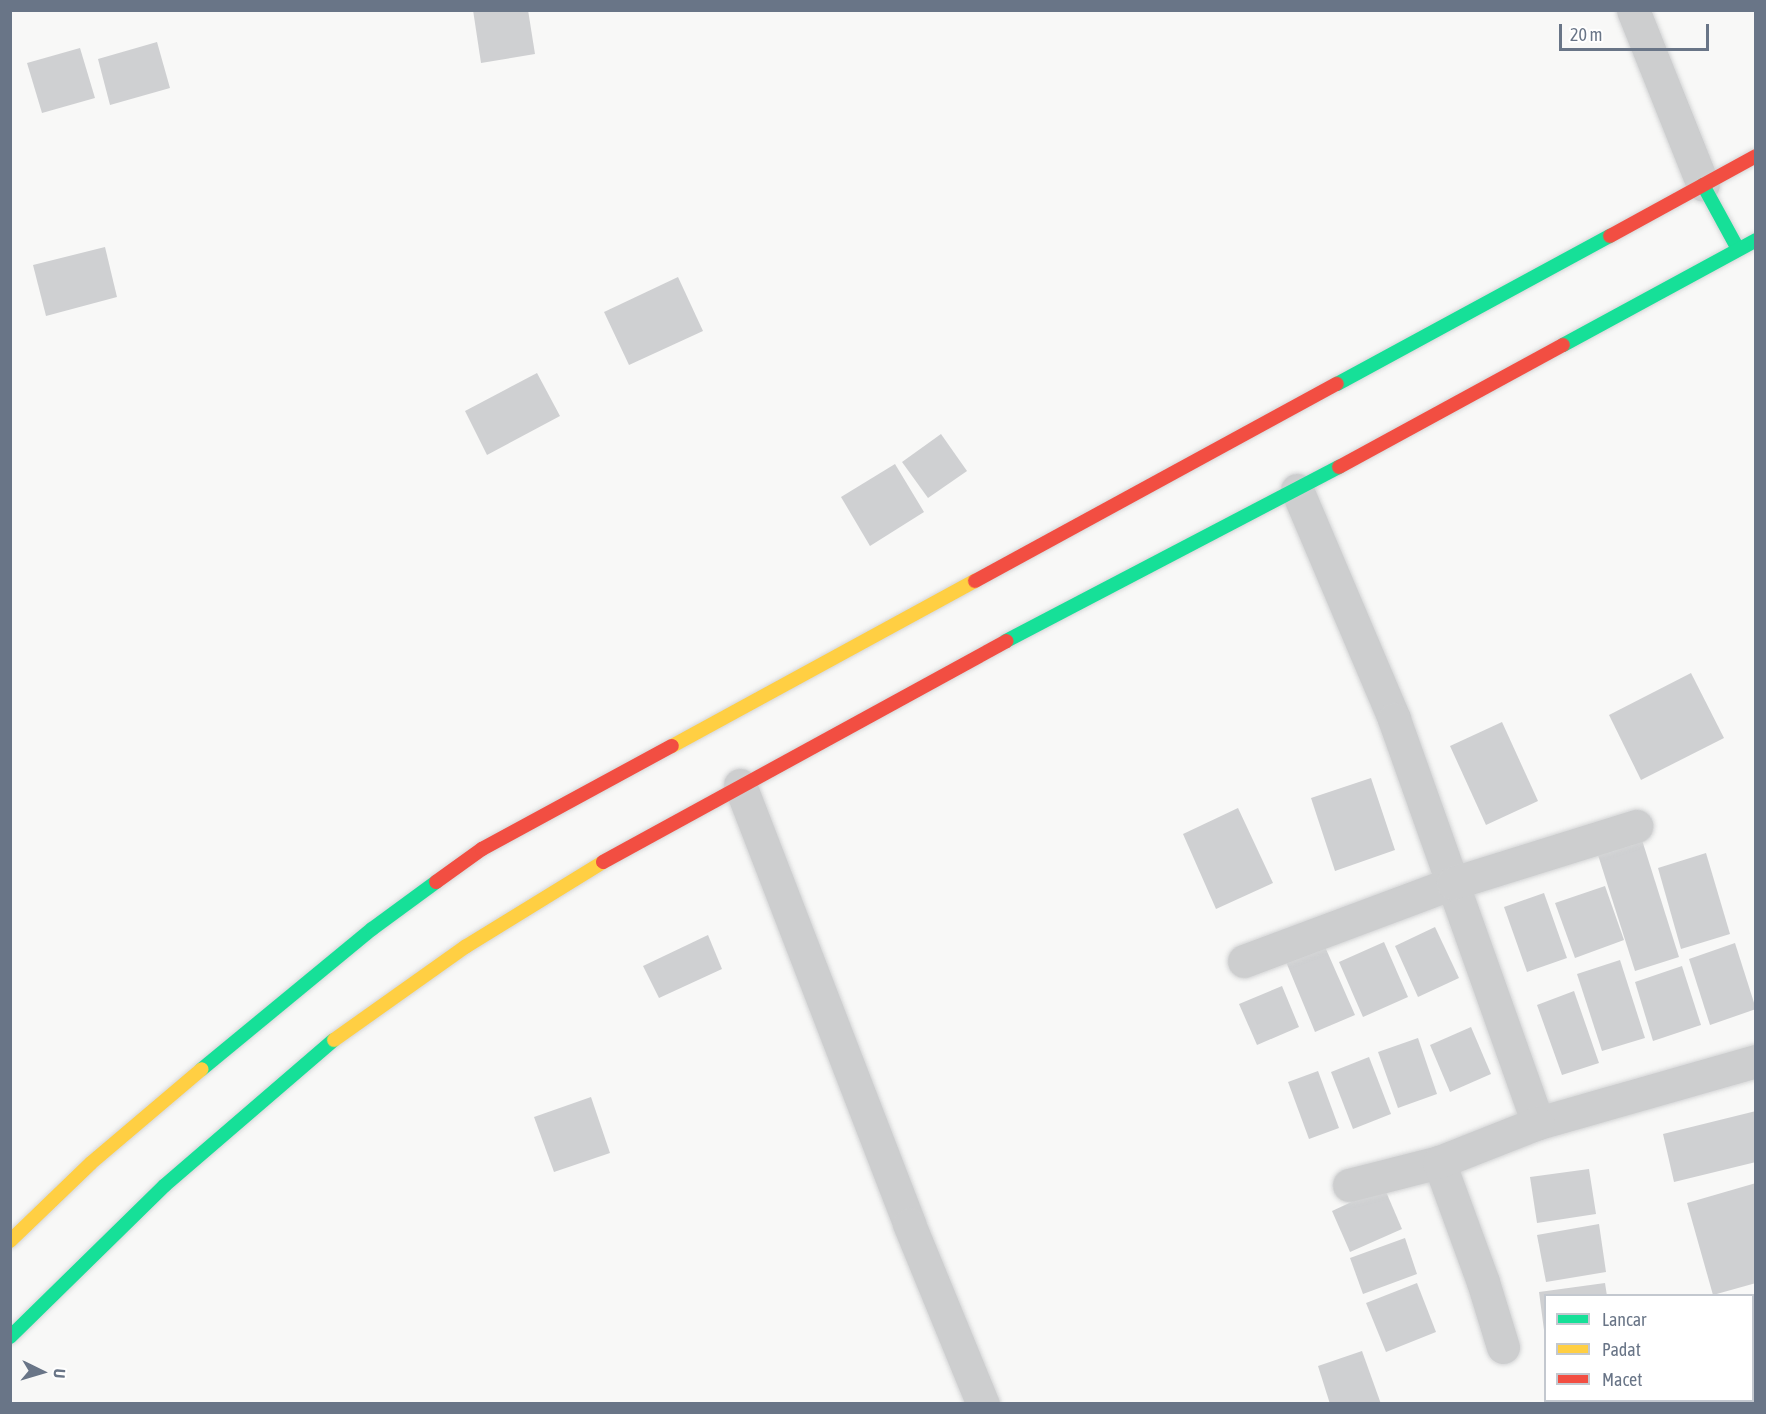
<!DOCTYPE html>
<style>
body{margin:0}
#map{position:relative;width:1766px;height:1414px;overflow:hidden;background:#f8f8f7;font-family:"Asap Condensed",sans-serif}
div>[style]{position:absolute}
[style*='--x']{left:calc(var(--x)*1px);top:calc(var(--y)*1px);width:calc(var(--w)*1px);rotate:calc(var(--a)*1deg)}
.building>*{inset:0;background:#cfd0d2}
.roads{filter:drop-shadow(0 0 2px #d4d5d6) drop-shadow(0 0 2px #d4d5d6)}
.street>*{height:33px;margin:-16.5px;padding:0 16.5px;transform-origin:16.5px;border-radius:16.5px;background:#cdcecf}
.fast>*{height:14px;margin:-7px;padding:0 7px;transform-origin:7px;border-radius:7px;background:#16e098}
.slow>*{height:14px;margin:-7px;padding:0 7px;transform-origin:7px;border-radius:7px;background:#ffcf43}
.jam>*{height:14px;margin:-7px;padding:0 7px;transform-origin:7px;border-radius:7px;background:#f24e42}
span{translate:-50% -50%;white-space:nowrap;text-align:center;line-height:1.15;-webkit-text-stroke:6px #fff;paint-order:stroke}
.frame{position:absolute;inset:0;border:12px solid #697587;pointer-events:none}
.legend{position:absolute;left:1544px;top:1294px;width:210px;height:108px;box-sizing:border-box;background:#fff;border:2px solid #c3c8cf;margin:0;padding:8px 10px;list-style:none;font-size:18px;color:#697587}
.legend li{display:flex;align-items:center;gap:12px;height:30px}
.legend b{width:30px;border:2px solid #c3c8cf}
.north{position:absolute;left:12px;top:1342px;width:60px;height:60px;-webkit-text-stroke:4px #fff;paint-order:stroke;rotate:95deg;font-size:16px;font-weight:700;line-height:24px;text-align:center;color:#697587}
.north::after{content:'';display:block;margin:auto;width:21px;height:27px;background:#697587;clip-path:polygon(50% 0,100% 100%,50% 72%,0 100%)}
.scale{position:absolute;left:1559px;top:24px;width:150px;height:27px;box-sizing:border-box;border:3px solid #697587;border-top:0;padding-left:8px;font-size:18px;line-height:21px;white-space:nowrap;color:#697587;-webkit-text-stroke:4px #fff;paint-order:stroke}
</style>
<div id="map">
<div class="building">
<i style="clip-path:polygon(473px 10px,528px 10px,535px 54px,481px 63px)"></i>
<i style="clip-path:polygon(157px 42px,170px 88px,110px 105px,98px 59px)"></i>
<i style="clip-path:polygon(80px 48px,95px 98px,42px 113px,27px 63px)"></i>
<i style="clip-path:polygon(105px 247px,117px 297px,46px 316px,33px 265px)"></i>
<i style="clip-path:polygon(678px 277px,703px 331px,629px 365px,604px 312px)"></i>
<i style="clip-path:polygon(537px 373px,560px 416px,487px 455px,465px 411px)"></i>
<i style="clip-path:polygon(941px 434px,967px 471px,928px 498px,902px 462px)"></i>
<i style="clip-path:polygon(895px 464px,924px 512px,870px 546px,841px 497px)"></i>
<i style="clip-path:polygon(1691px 673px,1724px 738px,1641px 780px,1609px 715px)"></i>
<i style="clip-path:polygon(1502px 722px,1538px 801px,1486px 825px,1450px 746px)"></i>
<i style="clip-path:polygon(1371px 778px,1395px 850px,1335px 871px,1311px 798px)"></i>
<i style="clip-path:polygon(1238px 808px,1273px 883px,1216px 909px,1183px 834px)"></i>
<i style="clip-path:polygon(1642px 840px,1679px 957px,1635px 971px,1598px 855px)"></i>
<i style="clip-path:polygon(1706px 853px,1730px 934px,1681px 949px,1658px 868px)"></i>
<i style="clip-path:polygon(1605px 886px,1624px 940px,1575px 958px,1555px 903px)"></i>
<i style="clip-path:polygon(1544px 893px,1567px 958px,1527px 972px,1504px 907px)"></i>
<i style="clip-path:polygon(1435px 927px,1459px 978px,1418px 997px,1395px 946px)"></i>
<i style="clip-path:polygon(708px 935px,722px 969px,659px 998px,643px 966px)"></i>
<i style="clip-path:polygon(1322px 940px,1355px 1015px,1315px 1032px,1284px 957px)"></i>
<i style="clip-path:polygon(1384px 942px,1408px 997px,1363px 1017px,1339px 962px)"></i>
<i style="clip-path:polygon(1735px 943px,1756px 1009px,1710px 1025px,1689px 959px)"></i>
<i style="clip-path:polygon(1620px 960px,1645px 1038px,1602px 1051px,1577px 974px)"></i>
<i style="clip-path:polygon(1682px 966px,1701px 1025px,1653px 1041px,1635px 982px)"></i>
<i style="clip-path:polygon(1282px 986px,1299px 1027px,1257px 1045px,1239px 1004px)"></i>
<i style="clip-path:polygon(1574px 991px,1599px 1063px,1562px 1075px,1537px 1005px)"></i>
<i style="clip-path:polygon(1471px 1027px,1491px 1074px,1450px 1092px,1430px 1045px)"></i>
<i style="clip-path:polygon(1418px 1038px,1437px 1094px,1398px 1108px,1378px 1052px)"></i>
<i style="clip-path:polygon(1369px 1057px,1391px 1114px,1353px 1129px,1331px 1072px)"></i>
<i style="clip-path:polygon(1318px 1071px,1339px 1128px,1309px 1139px,1288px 1082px)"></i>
<i style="clip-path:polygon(591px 1097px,610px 1153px,554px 1172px,534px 1117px)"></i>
<i style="clip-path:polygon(1756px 1111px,1756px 1162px,1674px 1182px,1663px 1134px)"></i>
<i style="clip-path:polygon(1589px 1169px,1596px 1214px,1537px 1223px,1530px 1177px)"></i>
<i style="clip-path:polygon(1756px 1183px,1756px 1283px,1713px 1295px,1687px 1203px)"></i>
<i style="clip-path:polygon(1384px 1187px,1402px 1229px,1350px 1252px,1332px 1211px)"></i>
<i style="clip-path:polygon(1599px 1224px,1606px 1272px,1546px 1282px,1537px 1235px)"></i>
<i style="clip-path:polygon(1405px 1238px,1417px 1274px,1363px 1294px,1350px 1258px)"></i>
<i style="clip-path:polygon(1417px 1283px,1436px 1332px,1386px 1352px,1366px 1303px)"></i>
<i style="clip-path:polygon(1605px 1283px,1607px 1296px,1546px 1296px,1544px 1330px,1539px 1292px)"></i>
<i style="clip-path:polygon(1362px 1351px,1381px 1404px,1330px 1404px,1318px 1366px)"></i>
</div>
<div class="roads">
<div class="street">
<i style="--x:1633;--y:10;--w:188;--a:68.2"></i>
<i style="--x:1297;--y:490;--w:249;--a:67"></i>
<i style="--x:1394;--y:719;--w:429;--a:70.4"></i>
<i style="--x:1538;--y:1123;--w:227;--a:-15.9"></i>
<i style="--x:740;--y:785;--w:470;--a:68.9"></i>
<i style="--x:909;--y:1224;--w:195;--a:67.7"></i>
<i style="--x:1244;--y:961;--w:223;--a:-20.5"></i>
<i style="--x:1453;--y:883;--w:192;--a:-17.3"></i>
<i style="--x:1349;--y:1185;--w:93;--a:-14.3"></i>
<i style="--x:1503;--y:1347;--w:68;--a:-107.1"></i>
<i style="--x:1483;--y:1282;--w:128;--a:-110.1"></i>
<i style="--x:1439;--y:1162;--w:106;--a:-21.5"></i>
</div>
<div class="fast">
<i style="--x:1703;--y:185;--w:73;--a:61.3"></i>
<i style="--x:1563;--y:345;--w:220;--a:-28.5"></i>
<i style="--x:1337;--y:384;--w:311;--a:-28.5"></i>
<i style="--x:1006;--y:641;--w:376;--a:-27.6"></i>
<i style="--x:202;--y:1069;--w:220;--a:-39.5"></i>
<i style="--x:372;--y:929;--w:79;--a:-36.3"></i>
<i style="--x:10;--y:1337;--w:216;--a:-44.4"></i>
<i style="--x:164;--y:1186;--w:224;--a:-40.7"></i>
</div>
<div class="slow">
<i style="--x:672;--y:746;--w:345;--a:-28.6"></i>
<i style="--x:334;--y:1040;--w:161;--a:-35.4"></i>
<i style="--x:465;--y:947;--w:162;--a:-31.6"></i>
<i style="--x:10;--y:1241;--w:112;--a:-43.9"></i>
<i style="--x:91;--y:1163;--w:145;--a:-40.3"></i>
</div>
<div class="jam">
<i style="--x:1610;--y:236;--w:166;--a:-28.7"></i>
<i style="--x:1339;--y:467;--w:255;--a:-28.6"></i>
<i style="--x:975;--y:581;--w:412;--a:-28.6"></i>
<i style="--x:603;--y:862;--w:460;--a:-28.7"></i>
<i style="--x:436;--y:882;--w:57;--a:-35.7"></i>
<i style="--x:482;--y:849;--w:216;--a:-28.5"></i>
</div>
</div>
<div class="frame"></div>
<ul class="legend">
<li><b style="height:8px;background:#16e098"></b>Lancar</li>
<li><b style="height:8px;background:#ffcf43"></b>Padat</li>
<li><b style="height:8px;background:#f24e42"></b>Macet</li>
</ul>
<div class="north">U</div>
<div class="scale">20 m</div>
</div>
